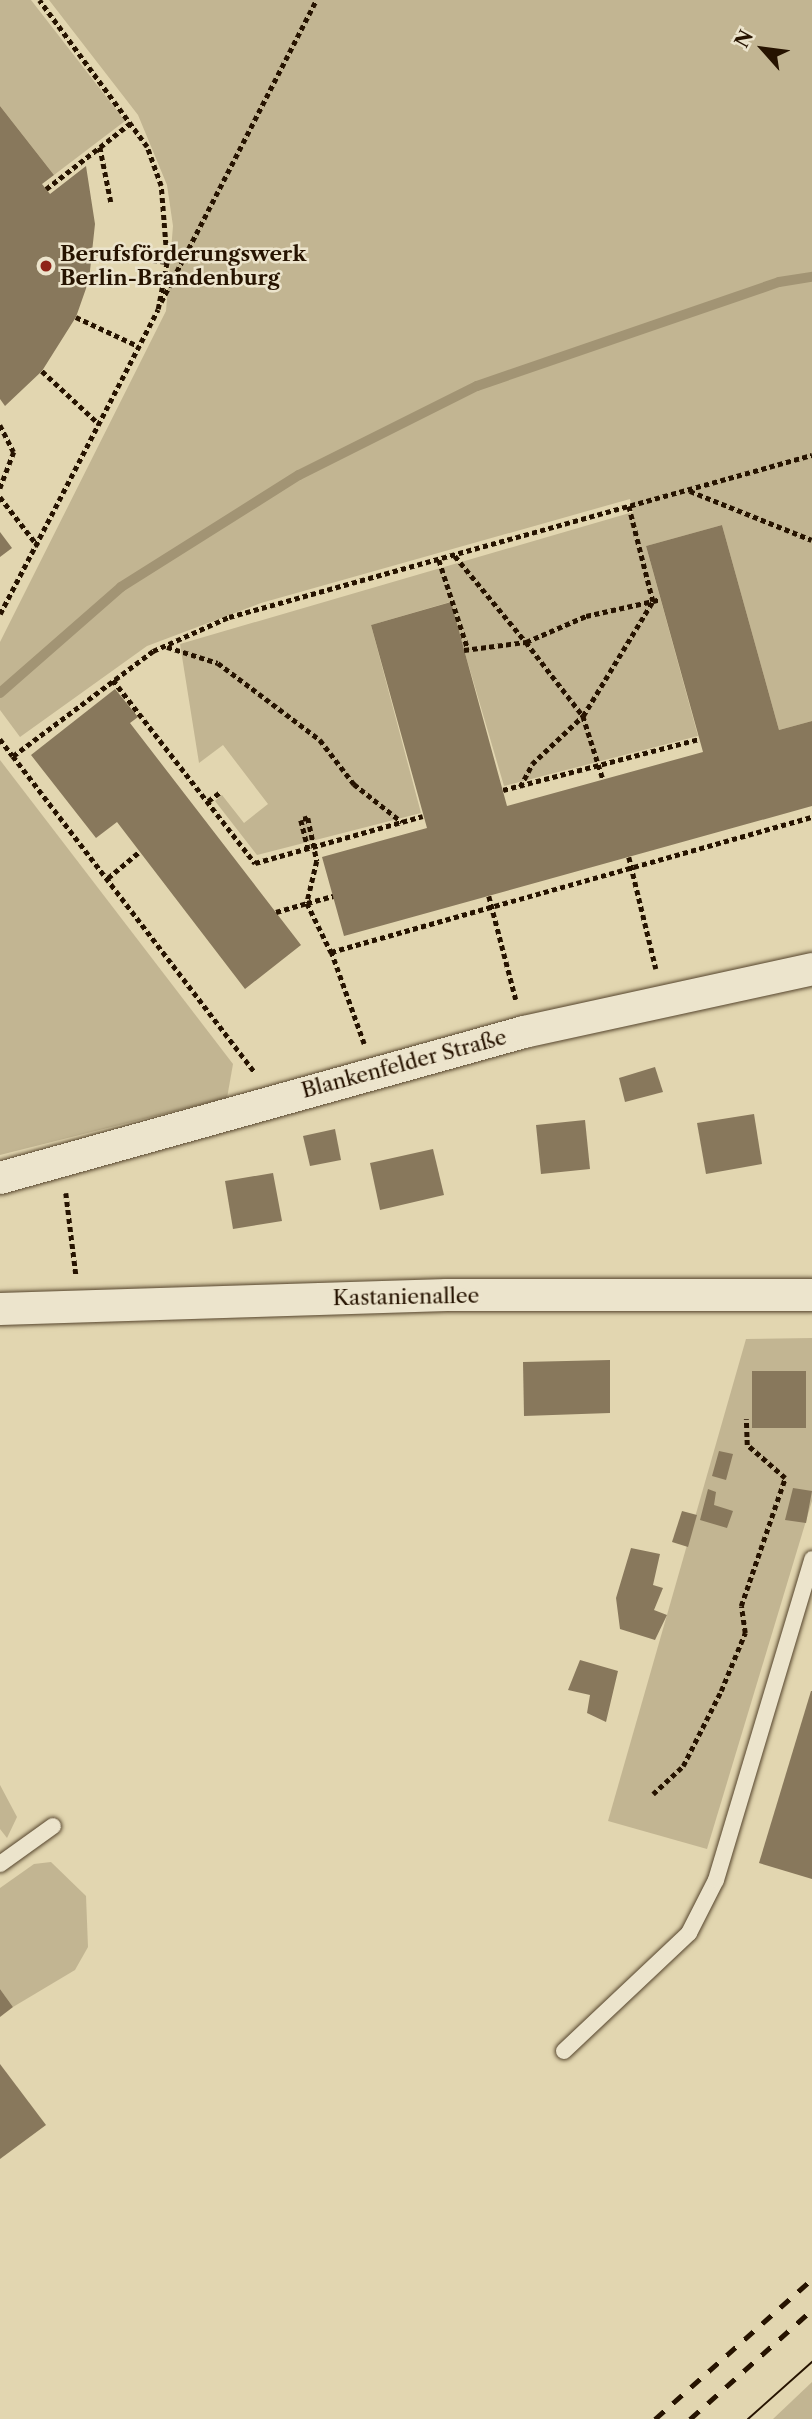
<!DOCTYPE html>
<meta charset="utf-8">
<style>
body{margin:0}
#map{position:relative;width:812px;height:2419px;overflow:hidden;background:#e2d6b0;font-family:"Libre Caslon Text",serif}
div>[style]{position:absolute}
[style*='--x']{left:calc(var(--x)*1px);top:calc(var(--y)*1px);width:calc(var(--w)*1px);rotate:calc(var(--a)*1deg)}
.green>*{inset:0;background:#c2b592}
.stream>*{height:10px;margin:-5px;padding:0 5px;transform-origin:5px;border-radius:5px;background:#a29474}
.building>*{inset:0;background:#88785c}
.path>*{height:4.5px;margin-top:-2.25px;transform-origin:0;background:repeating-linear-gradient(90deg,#261300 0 5px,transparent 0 8.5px)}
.roads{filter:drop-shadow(0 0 2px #55442c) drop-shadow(0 0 2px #55442c)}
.lane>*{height:16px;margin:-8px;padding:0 8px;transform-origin:8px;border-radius:8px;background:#ece4cc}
.street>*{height:32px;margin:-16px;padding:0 16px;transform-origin:16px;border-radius:16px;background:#ece4cc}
.tram>*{height:2px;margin:-1px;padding:0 1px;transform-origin:1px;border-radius:1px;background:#261300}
.rail>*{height:5px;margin-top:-2.5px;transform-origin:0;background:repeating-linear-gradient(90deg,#261300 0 12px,transparent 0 24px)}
.path-bridge>*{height:4.5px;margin-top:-2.25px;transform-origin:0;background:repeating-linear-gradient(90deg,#261300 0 5px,transparent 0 8.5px)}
.dots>*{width:19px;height:19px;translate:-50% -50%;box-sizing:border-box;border:4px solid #ece4cc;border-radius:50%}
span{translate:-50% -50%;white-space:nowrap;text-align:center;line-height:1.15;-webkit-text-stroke:5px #ece4cc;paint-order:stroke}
.poi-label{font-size:21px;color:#261300;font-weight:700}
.left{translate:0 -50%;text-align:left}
.street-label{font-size:21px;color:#261300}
.north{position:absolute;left:728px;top:14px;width:70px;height:70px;-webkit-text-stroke:5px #ece4cc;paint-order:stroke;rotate:298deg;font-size:19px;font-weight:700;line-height:28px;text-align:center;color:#261300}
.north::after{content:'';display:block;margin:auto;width:24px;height:32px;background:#261300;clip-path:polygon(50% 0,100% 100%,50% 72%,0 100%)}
</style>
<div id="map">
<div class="green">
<i style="clip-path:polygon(0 0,31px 0,125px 121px,54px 175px,0 106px)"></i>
<i style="clip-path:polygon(49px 0,812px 0,812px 721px,779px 730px,722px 525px,646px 546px,698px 736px,504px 786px,450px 602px,371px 625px,421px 813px,257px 855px,215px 801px,222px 795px,244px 823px,268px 804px,223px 745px,199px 763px,180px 644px,633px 512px,630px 499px,261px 603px,147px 646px,20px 737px,0 710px,0 642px,166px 311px,173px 226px,167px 185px,138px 115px)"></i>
<i style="clip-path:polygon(0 760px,233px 1064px,227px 1098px,0 1155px)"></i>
<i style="clip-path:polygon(812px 1338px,812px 1501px,707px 1849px,608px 1821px,746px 1339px)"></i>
<i style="clip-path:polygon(0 1785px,17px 1817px,7px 1838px,0 1829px)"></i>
<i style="clip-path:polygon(51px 1862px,86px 1896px,88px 1947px,75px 1970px,13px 2007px,0 1989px,0 1888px,34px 1864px)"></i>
<i style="clip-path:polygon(812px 2382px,812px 2419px,773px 2419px)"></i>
</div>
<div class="stream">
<i style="--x:0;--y:693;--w:161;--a:-41.2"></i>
<i style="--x:121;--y:587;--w:210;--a:-32.2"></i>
<i style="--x:299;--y:475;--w:199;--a:-26.6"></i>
<i style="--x:477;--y:386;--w:319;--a:-19"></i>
<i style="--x:779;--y:282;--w:33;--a:-9"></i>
</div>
<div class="building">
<i style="clip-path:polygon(0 106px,54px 175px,42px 184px,50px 194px,86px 166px,95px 224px,89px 280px,76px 317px,42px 371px,5px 406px,0 399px)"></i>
<i style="clip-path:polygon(722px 525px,779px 730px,812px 721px,812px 806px,344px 936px,322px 857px,427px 828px,371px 625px,451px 602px,507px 806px,703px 752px,646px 546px)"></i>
<i style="clip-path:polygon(0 532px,12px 548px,0 557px)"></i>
<i style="clip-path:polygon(115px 689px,138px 717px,130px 723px,301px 945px,245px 989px,117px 822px,96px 838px,31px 755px)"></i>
<i style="clip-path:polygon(655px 1067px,663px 1092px,625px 1102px,619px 1078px)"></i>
<i style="clip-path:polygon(754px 1114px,762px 1164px,706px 1174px,697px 1123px)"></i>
<i style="clip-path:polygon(585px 1120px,590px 1169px,541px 1174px,536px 1125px)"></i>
<i style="clip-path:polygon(335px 1129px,341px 1160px,310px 1166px,303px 1136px)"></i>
<i style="clip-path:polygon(433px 1149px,444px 1195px,380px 1210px,370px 1163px)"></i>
<i style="clip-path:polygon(273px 1173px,282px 1221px,233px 1229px,225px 1181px)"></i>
<i style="clip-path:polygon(610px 1360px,610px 1413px,524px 1416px,523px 1362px)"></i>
<i style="clip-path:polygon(752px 1371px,806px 1371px,806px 1428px,752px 1428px)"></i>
<i style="clip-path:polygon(719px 1451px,733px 1454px,726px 1480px,712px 1476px)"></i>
<i style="clip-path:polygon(793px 1488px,812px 1491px,806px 1523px,785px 1520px)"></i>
<i style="clip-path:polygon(708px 1489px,716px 1492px,714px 1505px,733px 1511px,727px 1528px,700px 1520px)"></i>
<i style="clip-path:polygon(682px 1511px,697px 1515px,688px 1547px,672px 1542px)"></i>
<i style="clip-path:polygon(631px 1548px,660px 1554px,653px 1585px,663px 1588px,654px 1610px,667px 1615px,655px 1640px,620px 1629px,616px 1598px)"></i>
<i style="clip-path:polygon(580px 1660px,618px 1671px,606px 1722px,587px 1713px,590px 1695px,568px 1690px)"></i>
<i style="clip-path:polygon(811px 1691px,812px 1691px,812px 1879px,759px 1863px)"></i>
<i style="clip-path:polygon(0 1989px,13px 2007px,0 2017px)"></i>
<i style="clip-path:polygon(0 2064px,46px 2125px,0 2159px)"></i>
</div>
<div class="path">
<i style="--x:100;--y:147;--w:42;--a:-38.2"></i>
<i style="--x:46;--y:189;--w:68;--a:-37.9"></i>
<i style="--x:100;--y:147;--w:56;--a:78.7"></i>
<i style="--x:93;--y:252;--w:75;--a:7.7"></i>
<i style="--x:161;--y:302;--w:339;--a:-62.8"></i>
<i style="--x:76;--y:317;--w:68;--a:25.1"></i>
<i style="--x:42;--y:371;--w:78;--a:42.9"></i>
<i style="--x:0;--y:425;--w:30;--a:63"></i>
<i style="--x:14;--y:452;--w:39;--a:111"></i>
<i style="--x:690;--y:491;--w:131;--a:21.9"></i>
<i style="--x:0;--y:497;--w:62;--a:52.2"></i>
<i style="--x:629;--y:506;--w:98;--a:75.8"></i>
<i style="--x:653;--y:601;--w:8;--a:-14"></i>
<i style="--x:455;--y:556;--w:112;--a:50.5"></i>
<i style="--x:526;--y:642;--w:65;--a:-23.4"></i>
<i style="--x:586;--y:616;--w:69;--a:-12.6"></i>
<i style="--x:439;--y:560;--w:94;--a:72"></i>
<i style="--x:0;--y:614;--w:343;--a:-62.6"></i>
<i style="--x:158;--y:309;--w:48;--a:-79.2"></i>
<i style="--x:167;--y:262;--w:76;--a:-94.5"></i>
<i style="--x:161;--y:186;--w:41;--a:-109.7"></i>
<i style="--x:147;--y:147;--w:182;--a:-126.3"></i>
<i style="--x:167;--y:647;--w:53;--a:17.4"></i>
<i style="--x:218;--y:663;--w:128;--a:37"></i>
<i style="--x:320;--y:740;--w:56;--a:52.3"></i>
<i style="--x:354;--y:784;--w:61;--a:38.4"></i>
<i style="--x:464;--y:650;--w:63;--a:-7.4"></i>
<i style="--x:526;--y:642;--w:93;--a:52.4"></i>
<i style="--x:583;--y:716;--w:66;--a:72.4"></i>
<i style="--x:113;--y:680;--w:232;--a:52.2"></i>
<i style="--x:255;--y:863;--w:174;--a:-15.6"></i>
<i style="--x:0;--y:739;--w:21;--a:53"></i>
<i style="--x:13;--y:756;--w:175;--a:-36.9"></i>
<i style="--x:153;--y:651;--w:83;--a:-24.1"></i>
<i style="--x:229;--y:617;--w:605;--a:-15.53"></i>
<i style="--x:13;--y:756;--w:398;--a:52.6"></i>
<i style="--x:520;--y:787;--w:26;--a:-62"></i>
<i style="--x:532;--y:764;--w:70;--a:-43.3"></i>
<i style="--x:583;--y:716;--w:135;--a:-58.7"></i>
<i style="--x:503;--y:790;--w:203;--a:-14.6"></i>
<i style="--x:208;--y:801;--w:14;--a:-36"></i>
<i style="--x:308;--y:818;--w:7;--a:164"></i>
<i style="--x:301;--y:820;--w:30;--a:76"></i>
<i style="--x:629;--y:857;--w:115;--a:76.4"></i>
<i style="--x:317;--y:861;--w:43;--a:103.4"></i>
<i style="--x:307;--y:903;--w:27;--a:-15"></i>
<i style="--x:108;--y:878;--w:40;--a:-40"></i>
<i style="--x:489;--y:896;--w:107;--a:75.4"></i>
<i style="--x:276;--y:912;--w:32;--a:-16"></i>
<i style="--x:307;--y:903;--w:55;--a:63.9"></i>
<i style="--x:364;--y:1044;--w:98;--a:-109.7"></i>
<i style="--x:331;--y:952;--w:500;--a:-15.7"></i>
<i style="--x:66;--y:1193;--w:82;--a:83"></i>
<i style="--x:653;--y:1794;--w:41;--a:-43"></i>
<i style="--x:683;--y:1766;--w:84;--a:-63.1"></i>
<i style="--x:721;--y:1691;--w:63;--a:-67.5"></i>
<i style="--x:745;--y:1633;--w:27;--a:-98"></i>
<i style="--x:741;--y:1606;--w:135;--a:-71"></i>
<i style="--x:785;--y:1478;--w:50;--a:-139"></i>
<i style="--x:747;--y:1445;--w:26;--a:-92"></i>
</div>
<div class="roads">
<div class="lane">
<i style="--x:0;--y:1864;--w:65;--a:-35.6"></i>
<i style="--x:564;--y:2051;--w:172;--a:-43.3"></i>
<i style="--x:689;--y:1933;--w:59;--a:-63"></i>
<i style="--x:716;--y:1880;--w:335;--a:-73.3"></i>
</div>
<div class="street">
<i style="--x:0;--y:1178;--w:544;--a:-15.57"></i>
<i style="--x:524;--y:1032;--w:295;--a:-12.3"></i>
<i style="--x:0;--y:1309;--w:447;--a:-1.8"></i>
<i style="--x:447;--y:1295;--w:365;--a:0"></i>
</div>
</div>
<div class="tram">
<i style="--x:748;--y:2419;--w:86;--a:-41.7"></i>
</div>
<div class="rail">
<i style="--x:655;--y:2419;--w:210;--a:-41.7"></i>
<i style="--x:690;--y:2419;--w:164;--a:-41.8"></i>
</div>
<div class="path-bridge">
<i style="--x:308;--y:818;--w:44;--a:78.2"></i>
</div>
<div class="dots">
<i style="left:46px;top:266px;background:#8f2418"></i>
</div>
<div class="poi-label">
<span class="left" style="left:60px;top:266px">Berufsförderungswerk<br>Berlin-Brandenburg</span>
</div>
<div class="street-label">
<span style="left:404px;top:1064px;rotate:-15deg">Blankenfelder Straße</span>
<span style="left:406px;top:1297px;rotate:-1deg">Kastanienallee</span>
</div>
<div class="north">N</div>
</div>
